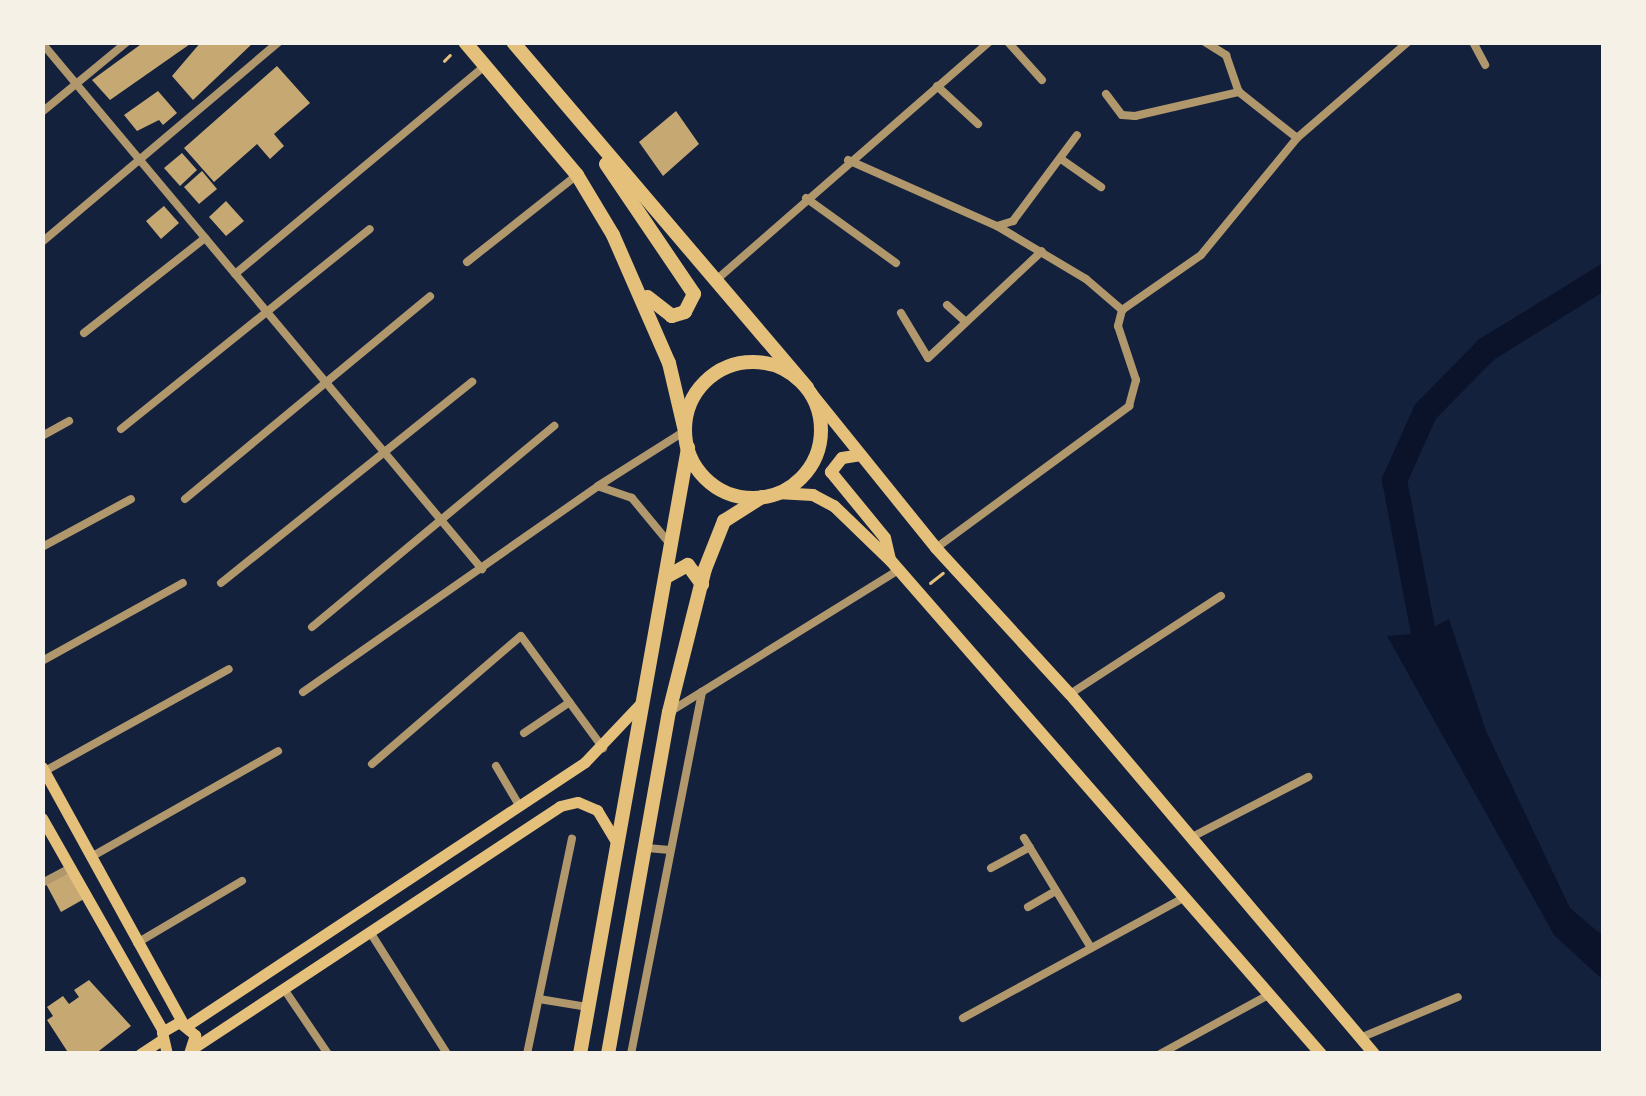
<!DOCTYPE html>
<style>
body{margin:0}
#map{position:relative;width:1646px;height:1096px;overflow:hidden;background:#14213d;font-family:Karla,sans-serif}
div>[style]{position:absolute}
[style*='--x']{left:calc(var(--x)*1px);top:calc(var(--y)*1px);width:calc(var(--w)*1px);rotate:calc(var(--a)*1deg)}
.water>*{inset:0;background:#0b132b}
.river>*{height:25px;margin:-12.5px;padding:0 12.5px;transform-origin:12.5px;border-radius:12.5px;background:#0b132b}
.building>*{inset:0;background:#c6a872}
.path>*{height:2.5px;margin:-1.25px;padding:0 1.25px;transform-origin:1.25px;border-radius:1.25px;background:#e5c07b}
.minor>*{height:8px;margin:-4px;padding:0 4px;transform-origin:4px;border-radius:4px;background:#b1986c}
.secondary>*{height:11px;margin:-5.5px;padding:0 5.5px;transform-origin:5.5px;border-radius:5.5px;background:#e5c07b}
.primary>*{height:12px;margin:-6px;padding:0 6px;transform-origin:6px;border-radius:6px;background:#e5c07b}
.trunk>*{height:14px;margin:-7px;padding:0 7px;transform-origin:7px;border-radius:7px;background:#e5c07b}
.trunk>.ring{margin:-7px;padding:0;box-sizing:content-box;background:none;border:14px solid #e5c07b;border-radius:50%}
span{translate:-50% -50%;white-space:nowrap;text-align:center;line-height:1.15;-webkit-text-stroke:8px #f6f1e7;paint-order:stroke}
.frame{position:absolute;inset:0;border:45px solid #f6f1e7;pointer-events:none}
</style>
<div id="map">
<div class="water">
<i style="clip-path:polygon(1449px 619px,1486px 731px,1570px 908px,1603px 936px,1603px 980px,1554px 935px,1387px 636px,1423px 633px)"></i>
</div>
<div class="river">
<i style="--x:1438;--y:662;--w:33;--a:-117"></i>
<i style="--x:1423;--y:633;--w:156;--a:-100.7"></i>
<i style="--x:1394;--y:480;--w:76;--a:-65.8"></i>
<i style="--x:1425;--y:411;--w:87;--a:-45.5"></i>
<i style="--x:1486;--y:349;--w:139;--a:-31.7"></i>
</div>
<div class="building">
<i style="clip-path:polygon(144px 42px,193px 42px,110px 100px,92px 80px)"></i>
<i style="clip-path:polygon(201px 42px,254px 42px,193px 100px,172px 76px)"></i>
<i style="clip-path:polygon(277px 66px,310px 103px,274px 134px,284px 146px,270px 159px,257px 144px,214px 182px,184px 148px)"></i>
<i style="clip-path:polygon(158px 91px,177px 113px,163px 125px,159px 120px,137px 131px,124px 115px)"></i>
<i style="clip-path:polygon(676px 111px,699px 144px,663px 176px,639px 142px)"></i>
<i style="clip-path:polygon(182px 153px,197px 170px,180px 186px,164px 168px)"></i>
<i style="clip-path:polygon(202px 171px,217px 189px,199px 204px,184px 187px)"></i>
<i style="clip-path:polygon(226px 201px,244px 221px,226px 236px,209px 217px)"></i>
<i style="clip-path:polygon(164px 206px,179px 223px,161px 239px,146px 221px)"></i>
<i style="clip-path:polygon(69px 872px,84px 899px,61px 912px,46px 884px)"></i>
<i style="clip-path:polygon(89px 980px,131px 1026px,95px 1054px,69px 1054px,47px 1020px,53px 1016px,47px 1007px,63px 996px,69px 1004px,79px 997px,74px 990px)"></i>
</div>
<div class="path">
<i style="--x:444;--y:61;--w:8;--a:-45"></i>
<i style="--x:930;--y:583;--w:16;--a:-38"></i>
</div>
<div class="minor">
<i style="--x:1008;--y:42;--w:51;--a:48.2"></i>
<i style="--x:1205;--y:42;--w:25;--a:32"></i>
<i style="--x:1226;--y:55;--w:39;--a:71"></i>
<i style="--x:1239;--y:92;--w:74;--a:38.4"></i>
<i style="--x:1473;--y:42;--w:26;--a:62"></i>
<i style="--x:42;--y:43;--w:686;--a:50.09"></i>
<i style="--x:937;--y:86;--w:56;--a:42.8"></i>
<i style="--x:1106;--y:94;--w:26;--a:53"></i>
<i style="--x:1122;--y:115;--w:13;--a:4"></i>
<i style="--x:1135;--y:116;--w:107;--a:-13"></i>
<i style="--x:42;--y:112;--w:110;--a:-39.5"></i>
<i style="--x:1061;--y:159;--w:49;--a:35"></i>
<i style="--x:848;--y:160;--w:163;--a:23.9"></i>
<i style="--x:997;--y:226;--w:104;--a:30.8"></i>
<i style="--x:1086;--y:279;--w:48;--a:40.7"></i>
<i style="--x:806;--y:198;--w:111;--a:35.8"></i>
<i style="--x:997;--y:226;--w:17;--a:-17"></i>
<i style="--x:1013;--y:221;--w:107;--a:-53.3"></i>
<i style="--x:42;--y:242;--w:310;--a:-40.2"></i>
<i style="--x:467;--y:262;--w:140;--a:-38.3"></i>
<i style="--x:235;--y:274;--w:325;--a:-39.8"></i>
<i style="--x:715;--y:281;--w:364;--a:-41.1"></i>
<i style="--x:947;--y:305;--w:25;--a:42"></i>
<i style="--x:901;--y:313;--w:52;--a:59"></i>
<i style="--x:928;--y:358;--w:156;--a:-43.2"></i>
<i style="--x:84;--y:333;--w:154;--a:-38.1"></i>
<i style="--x:121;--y:429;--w:319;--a:-38.8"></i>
<i style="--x:42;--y:436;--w:31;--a:-29"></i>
<i style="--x:185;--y:499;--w:318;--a:-39.6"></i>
<i style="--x:670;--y:544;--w:60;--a:-129.6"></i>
<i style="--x:632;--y:498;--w:36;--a:-161"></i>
<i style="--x:598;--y:486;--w:103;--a:-32.3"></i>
<i style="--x:42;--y:547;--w:101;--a:-28.3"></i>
<i style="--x:936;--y:548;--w:240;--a:-36.3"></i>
<i style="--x:1129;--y:406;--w:27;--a:-75"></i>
<i style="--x:1136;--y:380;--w:57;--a:-108.4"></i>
<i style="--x:1118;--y:326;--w:16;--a:-76"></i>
<i style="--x:1122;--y:310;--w:96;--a:-34.8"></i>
<i style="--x:1201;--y:255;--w:151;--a:-50.6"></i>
<i style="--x:1297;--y:138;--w:147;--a:-40.9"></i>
<i style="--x:221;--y:583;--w:322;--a:-38.7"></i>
<i style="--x:312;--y:627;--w:315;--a:-39.7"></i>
<i style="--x:42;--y:661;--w:161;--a:-29"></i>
<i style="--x:303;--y:692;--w:360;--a:-34.9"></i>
<i style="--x:1070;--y:694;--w:180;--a:-33"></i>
<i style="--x:671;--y:711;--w:266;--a:-31.8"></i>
<i style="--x:524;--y:733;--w:55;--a:-34"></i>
<i style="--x:372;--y:764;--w:196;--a:-40.7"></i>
<i style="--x:521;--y:636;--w:139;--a:53.8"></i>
<i style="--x:496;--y:766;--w:45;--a:59.5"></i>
<i style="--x:45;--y:771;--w:210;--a:-29"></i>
<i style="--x:1192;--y:837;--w:131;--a:-27.3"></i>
<i style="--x:1024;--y:838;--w:127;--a:58.6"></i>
<i style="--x:647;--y:848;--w:23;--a:5"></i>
<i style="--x:91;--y:857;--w:215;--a:-29.5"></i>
<i style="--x:991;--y:868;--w:44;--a:-28.3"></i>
<i style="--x:42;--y:883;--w:32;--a:-28"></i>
<i style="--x:1028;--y:907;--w:32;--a:-30"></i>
<i style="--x:370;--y:932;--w:144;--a:57.7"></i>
<i style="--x:137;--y:943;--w:122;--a:-30.6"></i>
<i style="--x:284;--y:989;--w:78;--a:55.9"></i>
<i style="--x:539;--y:999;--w:50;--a:9.3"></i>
<i style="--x:963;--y:1018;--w:253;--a:-28.6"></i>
<i style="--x:1360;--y:1038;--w:106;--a:-22.7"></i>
<i style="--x:527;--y:1054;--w:220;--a:-78.2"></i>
<i style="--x:631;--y:1054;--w:369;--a:-78.9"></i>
<i style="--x:1160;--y:1054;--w:125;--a:-28.6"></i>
</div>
<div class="secondary">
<i style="--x:42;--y:767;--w:292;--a:61.2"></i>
<i style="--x:42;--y:818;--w:245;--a:60.4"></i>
<i style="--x:188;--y:1025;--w:476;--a:-33.5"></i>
<i style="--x:585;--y:762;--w:83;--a:-46.5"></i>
<i style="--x:195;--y:1047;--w:437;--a:-33.4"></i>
<i style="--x:560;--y:806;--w:18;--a:-13"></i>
<i style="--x:578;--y:802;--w:21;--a:23"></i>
<i style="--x:597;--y:810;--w:39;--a:59"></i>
<i style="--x:140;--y:1054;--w:24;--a:-33"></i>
<i style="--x:167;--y:1054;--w:23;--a:-103"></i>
<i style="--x:162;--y:1032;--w:20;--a:-30"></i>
<i style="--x:179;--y:1022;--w:21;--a:39"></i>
<i style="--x:195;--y:1035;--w:20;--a:108"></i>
</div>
<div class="primary">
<i style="--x:807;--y:388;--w:206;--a:51.1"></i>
<i style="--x:936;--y:548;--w:198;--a:47.5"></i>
<i style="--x:1070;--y:694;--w:471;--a:49.8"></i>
<i style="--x:861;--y:455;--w:19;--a:171"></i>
<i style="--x:842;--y:458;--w:18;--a:128"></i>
<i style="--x:831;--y:472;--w:85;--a:50.7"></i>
<i style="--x:885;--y:538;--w:22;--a:77"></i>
<i style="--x:777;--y:493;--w:36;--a:3"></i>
<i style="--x:813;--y:495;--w:24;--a:28"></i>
<i style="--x:834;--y:506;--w:79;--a:44"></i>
<i style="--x:891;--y:561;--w:654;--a:48.9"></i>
</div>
<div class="trunk">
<i style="--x:465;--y:42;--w:174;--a:49.9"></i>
<i style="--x:577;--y:175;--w:70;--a:59"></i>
<i style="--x:613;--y:235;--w:140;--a:66.4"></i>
<i style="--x:669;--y:363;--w:70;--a:76.8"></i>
<i style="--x:513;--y:42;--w:454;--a:49.6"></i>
<i style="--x:606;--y:164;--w:157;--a:55.9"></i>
<i style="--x:694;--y:294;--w:20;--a:117"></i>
<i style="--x:685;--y:312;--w:14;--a:163"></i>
<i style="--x:672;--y:316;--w:31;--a:-142"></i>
<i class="ring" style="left:685px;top:362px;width:122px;height:122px"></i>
<i style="--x:666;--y:577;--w:25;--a:-29"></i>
<i style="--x:688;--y:565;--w:24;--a:54"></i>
<i style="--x:580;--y:1054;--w:616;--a:-79.89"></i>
<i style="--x:608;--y:1054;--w:347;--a:-79.9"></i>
<i style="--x:669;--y:712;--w:147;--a:-75.9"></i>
<i style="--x:705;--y:569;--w:52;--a:-68.4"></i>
<i style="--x:724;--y:521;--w:45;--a:-32.3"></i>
</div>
<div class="frame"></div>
</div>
